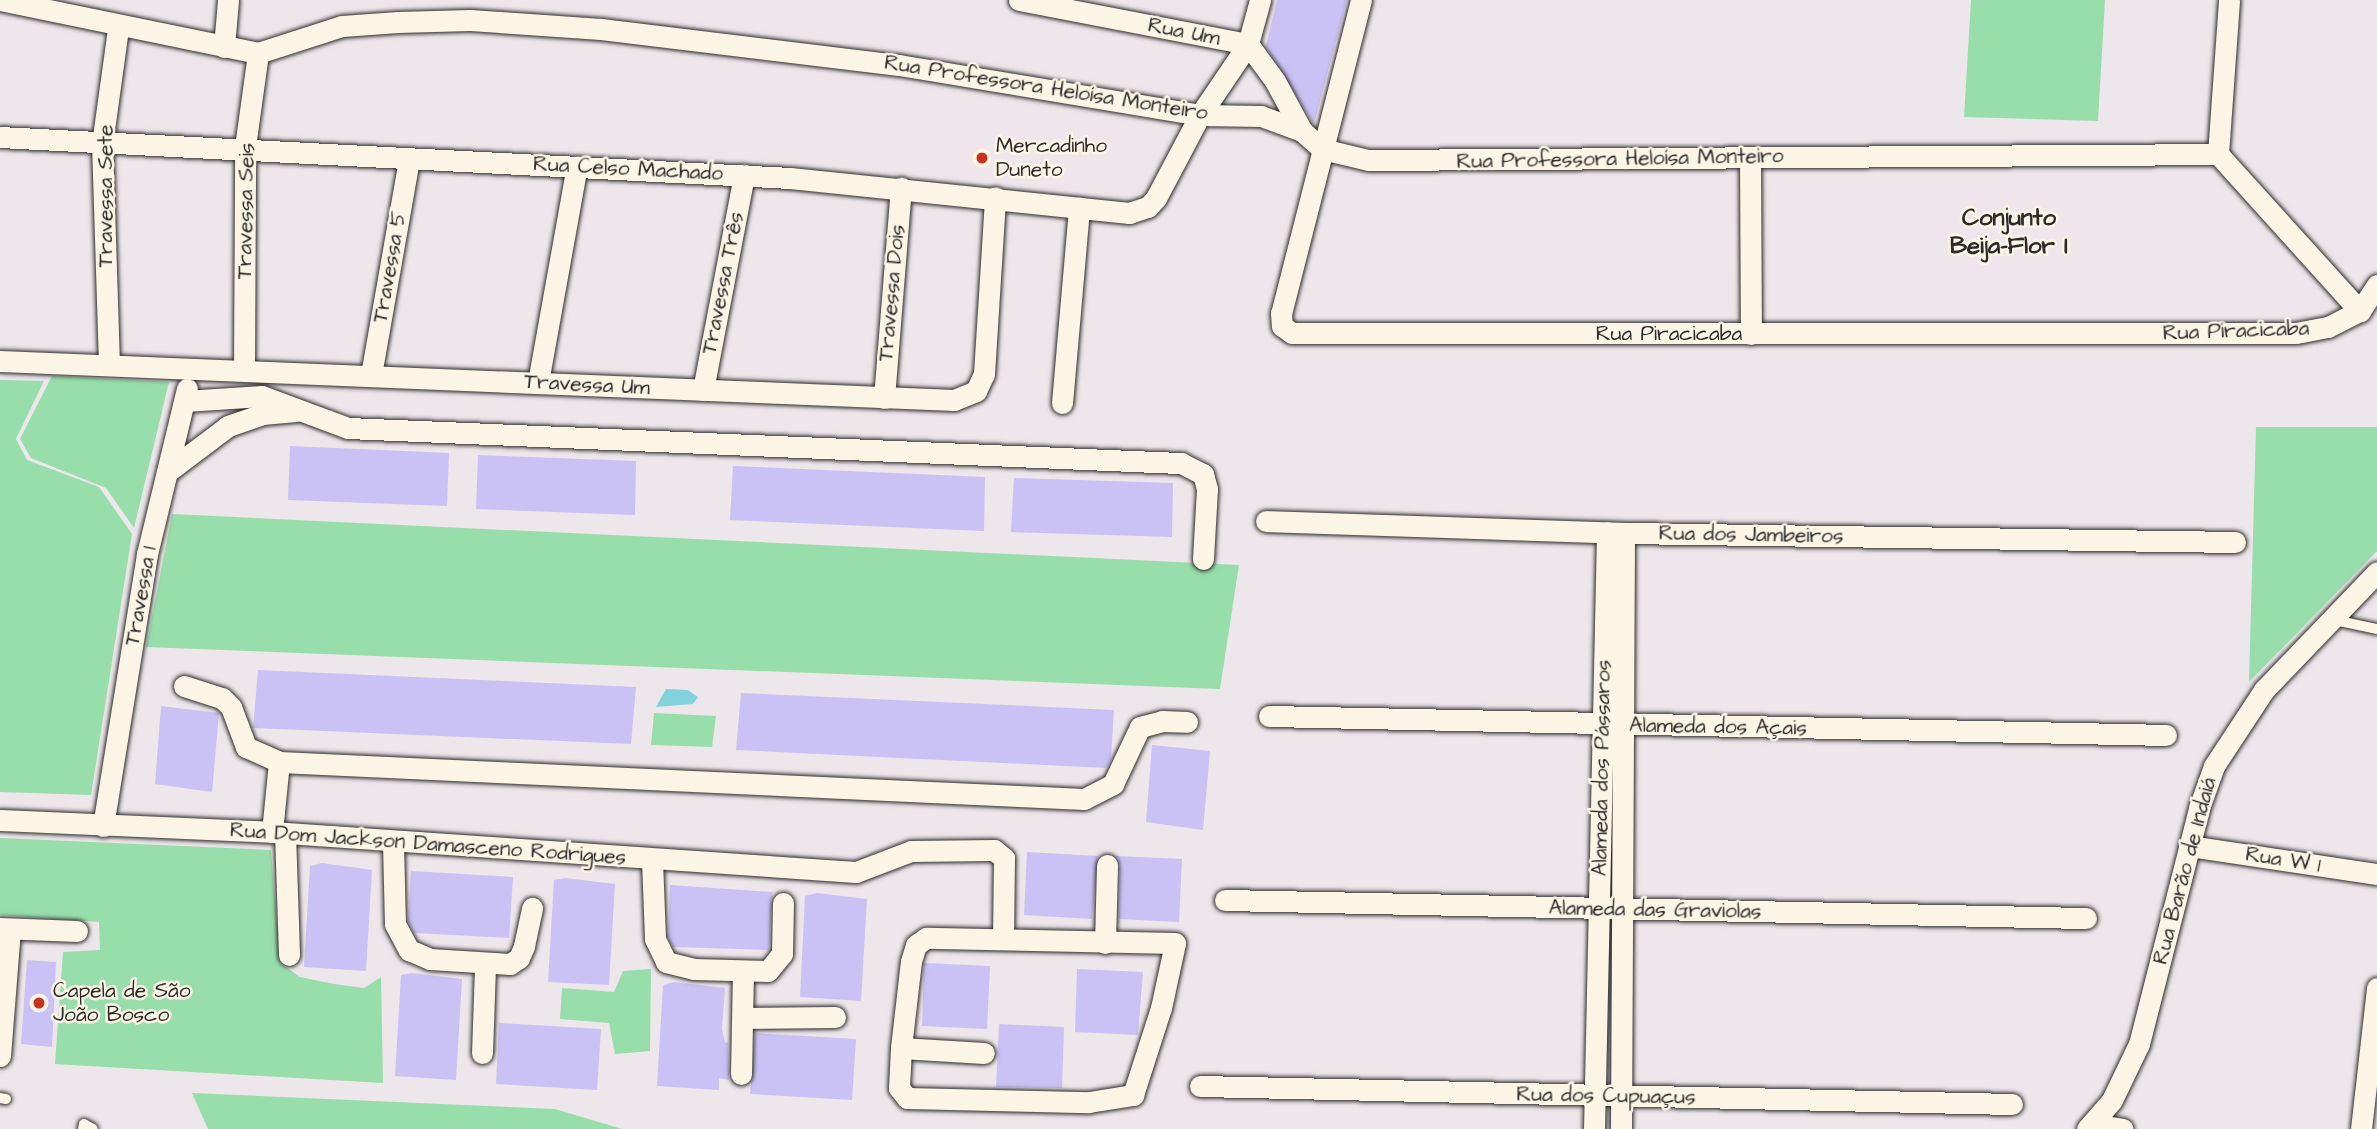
<!DOCTYPE html>
<meta charset="utf-8">
<style>
body{margin:0}
#map{position:relative;width:2377px;height:1129px;overflow:hidden;background:#ede6ea;font-family:"Architects Daughter",sans-serif}
div>[style]{position:absolute}
[style*='--x']{left:calc(var(--x)*1px);top:calc(var(--y)*1px);width:calc(var(--w)*1px);rotate:calc(var(--a)*1deg)}
.green>*{inset:0;background:#98deab}
.water>*{inset:0;background:#82d2de}
.building>*{inset:0;background:#cac2f5}
.roads{filter:drop-shadow(0 0 2px #2b2b2b) drop-shadow(0 0 2px #2b2b2b)}
.lane>*{height:10px;margin:-5px;padding:0 5px;transform-origin:5px;border-radius:5px;background:#fcf5e5}
.street>*{height:21px;margin:-10.5px;padding:0 10.5px;transform-origin:10.5px;border-radius:10.5px;background:#fcf5e5}
.dots>*{width:19px;height:19px;translate:-50% -50%;box-sizing:border-box;border:4px solid #fcf5e5;border-radius:50%}
span{translate:-50% -50%;white-space:nowrap;text-align:center;line-height:1.15;-webkit-text-stroke:5px #fcf5e5;paint-order:stroke}
.street-label{font-size:21px;color:#2b2b2b}
.poi-label{font-size:21px;color:#2b2b2b}
.left{translate:0 -50%;text-align:left}
.quarter-label{font-size:24px;color:#2b2b2b;font-weight:700}
</style>
<div id="map">
<div class="green">
<i style="clip-path:polygon(1971px 0,2105px 0,2098px 121px,1964px 117px)"></i>
<i style="clip-path:polygon(52px 376px,169px 382px,134px 528px,106px 488px,31px 458px,20px 439px)"></i>
<i style="clip-path:polygon(0 380px,44px 381px,16px 439px,27px 460px,99px 487px,132px 534px,91px 795px,0 792px)"></i>
<i style="clip-path:polygon(2256px 427px,2377px 427px,2377px 551px,2249px 682px)"></i>
<i style="clip-path:polygon(172px 514px,1239px 565px,1220px 689px,146px 647px)"></i>
<i style="clip-path:polygon(654px 713px,716px 716px,712px 747px,651px 745px)"></i>
<i style="clip-path:polygon(0 838px,271px 850px,280px 963px,300px 977px,334px 984px,364px 988px,381px 977px,383px 1083px,55px 1064px,63px 952px,100px 950px,99px 922px,0 915px)"></i>
<i style="clip-path:polygon(651px 969px,650px 1051px,615px 1054px,609px 1023px,560px 1019px,562px 988px,614px 992px,623px 971px)"></i>
<i style="clip-path:polygon(192px 1093px,555px 1109px,622px 1129px,208px 1129px)"></i>
</div>
<div class="water">
<i style="clip-path:polygon(666px 689px,688px 690px,698px 697px,693px 704px,656px 707px)"></i>
</div>
<div class="building">
<i style="clip-path:polygon(1277px 0,1347px 0,1314px 124px,1266px 46px)"></i>
<i style="clip-path:polygon(290px 446px,449px 453px,447px 506px,288px 500px)"></i>
<i style="clip-path:polygon(478px 455px,636px 461px,635px 515px,476px 509px)"></i>
<i style="clip-path:polygon(733px 466px,985px 477px,984px 531px,730px 520px)"></i>
<i style="clip-path:polygon(1014px 478px,1173px 483px,1172px 537px,1011px 532px)"></i>
<i style="clip-path:polygon(258px 670px,636px 687px,631px 744px,253px 728px)"></i>
<i style="clip-path:polygon(741px 693px,1114px 710px,1111px 758px,1106px 768px,736px 750px)"></i>
<i style="clip-path:polygon(161px 706px,219px 713px,212px 792px,155px 784px)"></i>
<i style="clip-path:polygon(1152px 745px,1210px 751px,1203px 830px,1146px 822px)"></i>
<i style="clip-path:polygon(1027px 852px,1098px 856px,1092px 919px,1024px 915px)"></i>
<i style="clip-path:polygon(1116px 856px,1182px 859px,1179px 922px,1119px 919px,1120px 865px)"></i>
<i style="clip-path:polygon(322px 863px,372px 870px,366px 971px,304px 967px,310px 866px)"></i>
<i style="clip-path:polygon(411px 871px,513px 877px,509px 938px,415px 933px,408px 921px)"></i>
<i style="clip-path:polygon(565px 878px,615px 884px,609px 985px,548px 982px,554px 880px)"></i>
<i style="clip-path:polygon(670px 885px,772px 892px,769px 950px,673px 947px,668px 936px)"></i>
<i style="clip-path:polygon(817px 893px,867px 899px,861px 1001px,800px 997px,805px 896px)"></i>
<i style="clip-path:polygon(27px 960px,56px 962px,52px 1047px,21px 1044px)"></i>
<i style="clip-path:polygon(924px 963px,990px 966px,987px 1029px,922px 1026px)"></i>
<i style="clip-path:polygon(1077px 969px,1143px 972px,1138px 1035px,1075px 1032px)"></i>
<i style="clip-path:polygon(412px 973px,462px 979px,456px 1080px,395px 1076px,401px 975px)"></i>
<i style="clip-path:polygon(674px 982px,725px 988px,722px 1029px,725px 1042px,728px 1043px,729px 1080px,719px 1078px,719px 1090px,657px 1086px,663px 985px)"></i>
<i style="clip-path:polygon(499px 1023px,601px 1029px,597px 1090px,496px 1084px)"></i>
<i style="clip-path:polygon(999px 1024px,1064px 1027px,1062px 1088px,996px 1087px)"></i>
<i style="clip-path:polygon(755px 1033px,856px 1039px,852px 1100px,750px 1094px)"></i>
</div>
<div class="roads">
<div class="lane">
<i style="--x:2334;--y:620;--w:44;--a:11.8"></i>
<i style="--x:0;--y:1098;--w:6;--a:9"></i>
<i style="--x:83;--y:1129;--w:5;--a:-79"></i>
<i style="--x:84;--y:1124;--w:10;--a:29"></i>
</div>
<div class="street">
<i style="--x:0;--y:0;--w:263;--a:11.6"></i>
<i style="--x:258;--y:53;--w:88;--a:-17.8"></i>
<i style="--x:342;--y:26;--w:56;--a:-4.1"></i>
<i style="--x:398;--y:22;--w:72;--a:-1.6"></i>
<i style="--x:470;--y:20;--w:131;--a:3.9"></i>
<i style="--x:601;--y:29;--w:300;--a:6.9"></i>
<i style="--x:899;--y:65;--w:305;--a:9.4"></i>
<i style="--x:1200;--y:115;--w:61;--a:0.9"></i>
<i style="--x:1261;--y:116;--w:44;--a:20.1"></i>
<i style="--x:1302;--y:131;--w:27;--a:42"></i>
<i style="--x:1322;--y:149;--w:47;--a:13.4"></i>
<i style="--x:1368;--y:160;--w:850;--a:-0.4"></i>
<i style="--x:2218;--y:154;--w:212;--a:47.9"></i>
<i style="--x:1019;--y:0;--w:233;--a:10.9"></i>
<i style="--x:1248;--y:44;--w:46;--a:53.9"></i>
<i style="--x:1275;--y:81;--w:57;--a:61.6"></i>
<i style="--x:1361;--y:0;--w:323;--a:104.3"></i>
<i style="--x:1281;--y:313;--w:13;--a:86"></i>
<i style="--x:1282;--y:326;--w:12;--a:35"></i>
<i style="--x:1292;--y:333;--w:1004;--a:0"></i>
<i style="--x:2296;--y:333;--w:33;--a:-11"></i>
<i style="--x:2328;--y:327;--w:36;--a:-27"></i>
<i style="--x:2360;--y:311;--w:31;--a:-57"></i>
<i style="--x:224;--y:47;--w:47;--a:-85.1"></i>
<i style="--x:0;--y:137;--w:791;--a:2.97"></i>
<i style="--x:790;--y:178;--w:341;--a:5.9"></i>
<i style="--x:1129;--y:213;--w:20;--a:-18"></i>
<i style="--x:1148;--y:207;--w:12;--a:-48"></i>
<i style="--x:1156;--y:198;--w:94;--a:-62.1"></i>
<i style="--x:1200;--y:115;--w:86;--a:-55.9"></i>
<i style="--x:1248;--y:44;--w:46;--a:-74.7"></i>
<i style="--x:2218;--y:154;--w:154;--a:-85.9"></i>
<i style="--x:1750;--y:157;--w:177;--a:89.7"></i>
<i style="--x:0;--y:361;--w:955;--a:2.34"></i>
<i style="--x:954;--y:400;--w:24;--a:-22"></i>
<i style="--x:976;--y:391;--w:19;--a:-65"></i>
<i style="--x:984;--y:374;--w:177;--a:-86.4"></i>
<i style="--x:109;--y:365;--w:221;--a:-91.8"></i>
<i style="--x:102;--y:144;--w:117;--a:-82.1"></i>
<i style="--x:244;--y:370;--w:223;--a:-89.7"></i>
<i style="--x:245;--y:147;--w:95;--a:-82.1"></i>
<i style="--x:371;--y:375;--w:219;--a:-80"></i>
<i style="--x:538;--y:382;--w:219;--a:-79.8"></i>
<i style="--x:703;--y:390;--w:219;--a:-79.2"></i>
<i style="--x:884;--y:398;--w:211;--a:-85.4"></i>
<i style="--x:185;--y:401;--w:77;--a:-3.7"></i>
<i style="--x:262;--y:396;--w:92;--a:20.4"></i>
<i style="--x:348;--y:428;--w:834;--a:2.41"></i>
<i style="--x:1181;--y:463;--w:25;--a:27"></i>
<i style="--x:1203;--y:474;--w:16;--a:75"></i>
<i style="--x:1207;--y:489;--w:70;--a:93.3"></i>
<i style="--x:1062;--y:403;--w:196;--a:-85"></i>
<i style="--x:167;--y:472;--w:76;--a:-37"></i>
<i style="--x:228;--y:426;--w:36;--a:-19"></i>
<i style="--x:262;--y:414;--w:34;--a:-5"></i>
<i style="--x:1266;--y:521;--w:358;--a:1.9"></i>
<i style="--x:1624;--y:533;--w:611;--a:0.84"></i>
<i style="--x:184;--y:686;--w:40;--a:18"></i>
<i style="--x:222;--y:698;--w:13;--a:45"></i>
<i style="--x:231;--y:707;--w:43;--a:69.4"></i>
<i style="--x:246;--y:747;--w:36;--a:24"></i>
<i style="--x:1269;--y:716;--w:897;--a:1.21"></i>
<i style="--x:0;--y:820;--w:272;--a:2.5"></i>
<i style="--x:272;--y:832;--w:585;--a:3.92"></i>
<i style="--x:856;--y:872;--w:59;--a:-20.9"></i>
<i style="--x:911;--y:851;--w:83;--a:-0.7"></i>
<i style="--x:994;--y:850;--w:13;--a:39"></i>
<i style="--x:1004;--y:858;--w:80;--a:90.7"></i>
<i style="--x:103;--y:826;--w:276;--a:-80.8"></i>
<i style="--x:147;--y:554;--w:170;--a:-76.4"></i>
<i style="--x:272;--y:832;--w:70;--a:-84.3"></i>
<i style="--x:279;--y:762;--w:806;--a:2.63"></i>
<i style="--x:1084;--y:799;--w:33;--a:-27"></i>
<i style="--x:1113;--y:784;--w:63;--a:-64.7"></i>
<i style="--x:1140;--y:727;--w:23;--a:-15"></i>
<i style="--x:1162;--y:721;--w:25;--a:2"></i>
<i style="--x:285;--y:833;--w:122;--a:88.1"></i>
<i style="--x:393;--y:843;--w:81;--a:88.6"></i>
<i style="--x:395;--y:924;--w:30;--a:62"></i>
<i style="--x:409;--y:950;--w:23;--a:23"></i>
<i style="--x:430;--y:959;--w:80;--a:3.6"></i>
<i style="--x:510;--y:964;--w:11;--a:-34"></i>
<i style="--x:519;--y:958;--w:13;--a:-67"></i>
<i style="--x:524;--y:946;--w:39;--a:-78"></i>
<i style="--x:2189;--y:846;--w:190;--a:8.5"></i>
<i style="--x:652;--y:860;--w:79;--a:87.8"></i>
<i style="--x:655;--y:939;--w:25;--a:64"></i>
<i style="--x:666;--y:962;--w:29;--a:14"></i>
<i style="--x:694;--y:969;--w:74;--a:1.5"></i>
<i style="--x:768;--y:971;--w:22;--a:-51"></i>
<i style="--x:782;--y:954;--w:51;--a:-88.9"></i>
<i style="--x:1225;--y:900;--w:861;--a:1.2"></i>
<i style="--x:0;--y:928;--w:77;--a:2.2"></i>
<i style="--x:1105;--y:943;--w:78;--a:-88.5"></i>
<i style="--x:743;--y:1018;--w:92;--a:-0.6"></i>
<i style="--x:901;--y:1048;--w:40;--a:92.9"></i>
<i style="--x:899;--y:1088;--w:13;--a:51"></i>
<i style="--x:907;--y:1098;--w:182;--a:1.3"></i>
<i style="--x:1089;--y:1102;--w:45;--a:-9"></i>
<i style="--x:1133;--y:1095;--w:91;--a:-72.2"></i>
<i style="--x:1161;--y:1008;--w:66;--a:-77.8"></i>
<i style="--x:1175;--y:943;--w:249;--a:-178.8"></i>
<i style="--x:926;--y:938;--w:12;--a:145"></i>
<i style="--x:916;--y:945;--w:17;--a:107"></i>
<i style="--x:911;--y:961;--w:88;--a:96.6"></i>
<i style="--x:901;--y:1048;--w:83;--a:3.4"></i>
<i style="--x:482;--y:1053;--w:87;--a:-88"></i>
<i style="--x:0;--y:1056;--w:127;--a:-85.5"></i>
<i style="--x:741;--y:1074;--w:101;--a:-88.9"></i>
<i style="--x:1200;--y:1086;--w:812;--a:1.27"></i>
<i style="--x:2092;--y:1124;--w:31;--a:9"></i>
<i style="--x:1594;--y:1129;--w:597;--a:-88.75"></i>
<i style="--x:1621;--y:1129;--w:596;--a:-89.71"></i>
<i style="--x:2087;--y:1129;--w:38;--a:-49"></i>
<i style="--x:2112;--y:1100;--w:62;--a:-64.3"></i>
<i style="--x:2139;--y:1044;--w:244;--a:-75.7"></i>
<i style="--x:2199;--y:808;--w:45;--a:-70.3"></i>
<i style="--x:2214;--y:766;--w:91;--a:-56.7"></i>
<i style="--x:2264;--y:690;--w:163;--a:-46.2"></i>
<i style="--x:2361;--y:1129;--w:142;--a:-83.5"></i>
</div>
</div>
<div class="dots">
<i style="left:982px;top:158px;background:#c8321e"></i>
<i style="left:39px;top:1003px;background:#c8321e"></i>
</div>
<div class="street-label">
<span style="left:1184px;top:32px;rotate:11deg">Rua Um</span>
<span style="left:1046px;top:88px;rotate:9deg">Rua Professora Heloísa Monteiro</span>
<span style="left:1620px;top:159px;rotate:-1deg">Rua Professora Heloísa Monteiro</span>
<span style="left:628px;top:169px;rotate:3deg">Rua Celso Machado</span>
<span style="left:106px;top:196px;rotate:-90deg">Travessa Sete</span>
<span style="left:246px;top:211px;rotate:-89deg">Travessa Seis</span>
<span style="left:390px;top:267px;rotate:-80deg">Travessa 5</span>
<span style="left:723px;top:283px;rotate:-79deg">Travessa Três</span>
<span style="left:892px;top:293px;rotate:-85deg">Travessa Dois</span>
<span style="left:2236px;top:331px;rotate:-2deg">Rua Piracicaba</span>
<span style="left:1669px;top:334px">Rua Piracicaba</span>
<span style="left:587px;top:385px;rotate:3deg">Travessa Um</span>
<span style="left:1751px;top:535px;rotate:1deg">Rua dos Jambeiros</span>
<span style="left:141px;top:596px;rotate:-80deg">Travessa 1</span>
<span style="left:1718px;top:727px;rotate:1deg">Alameda dos Açais</span>
<span style="left:1602px;top:768px;rotate:-89deg">Alameda dos Pássaros</span>
<span style="left:428px;top:844px;rotate:4deg">Rua Dom Jackson Damasceno Rodrigues</span>
<span style="left:2283px;top:860px;rotate:9deg">Rua W 1</span>
<span style="left:2185px;top:871px;rotate:-75deg">Rua Barão de Indaiá</span>
<span style="left:1655px;top:910px;rotate:1deg">Alameda das Graviolas</span>
<span style="left:1606px;top:1096px;rotate:1deg">Rua dos Cupuaçus</span>
</div>
<div class="poi-label">
<span class="left" style="left:996px;top:158px">Mercadinho<br>Duneto</span>
<span class="left" style="left:53px;top:1003px">Capela de São<br>João Bosco</span>
</div>
<div class="quarter-label">
<span style="left:2009px;top:233px">Conjunto<br>Beija-Flor I</span>
</div>
</div>
